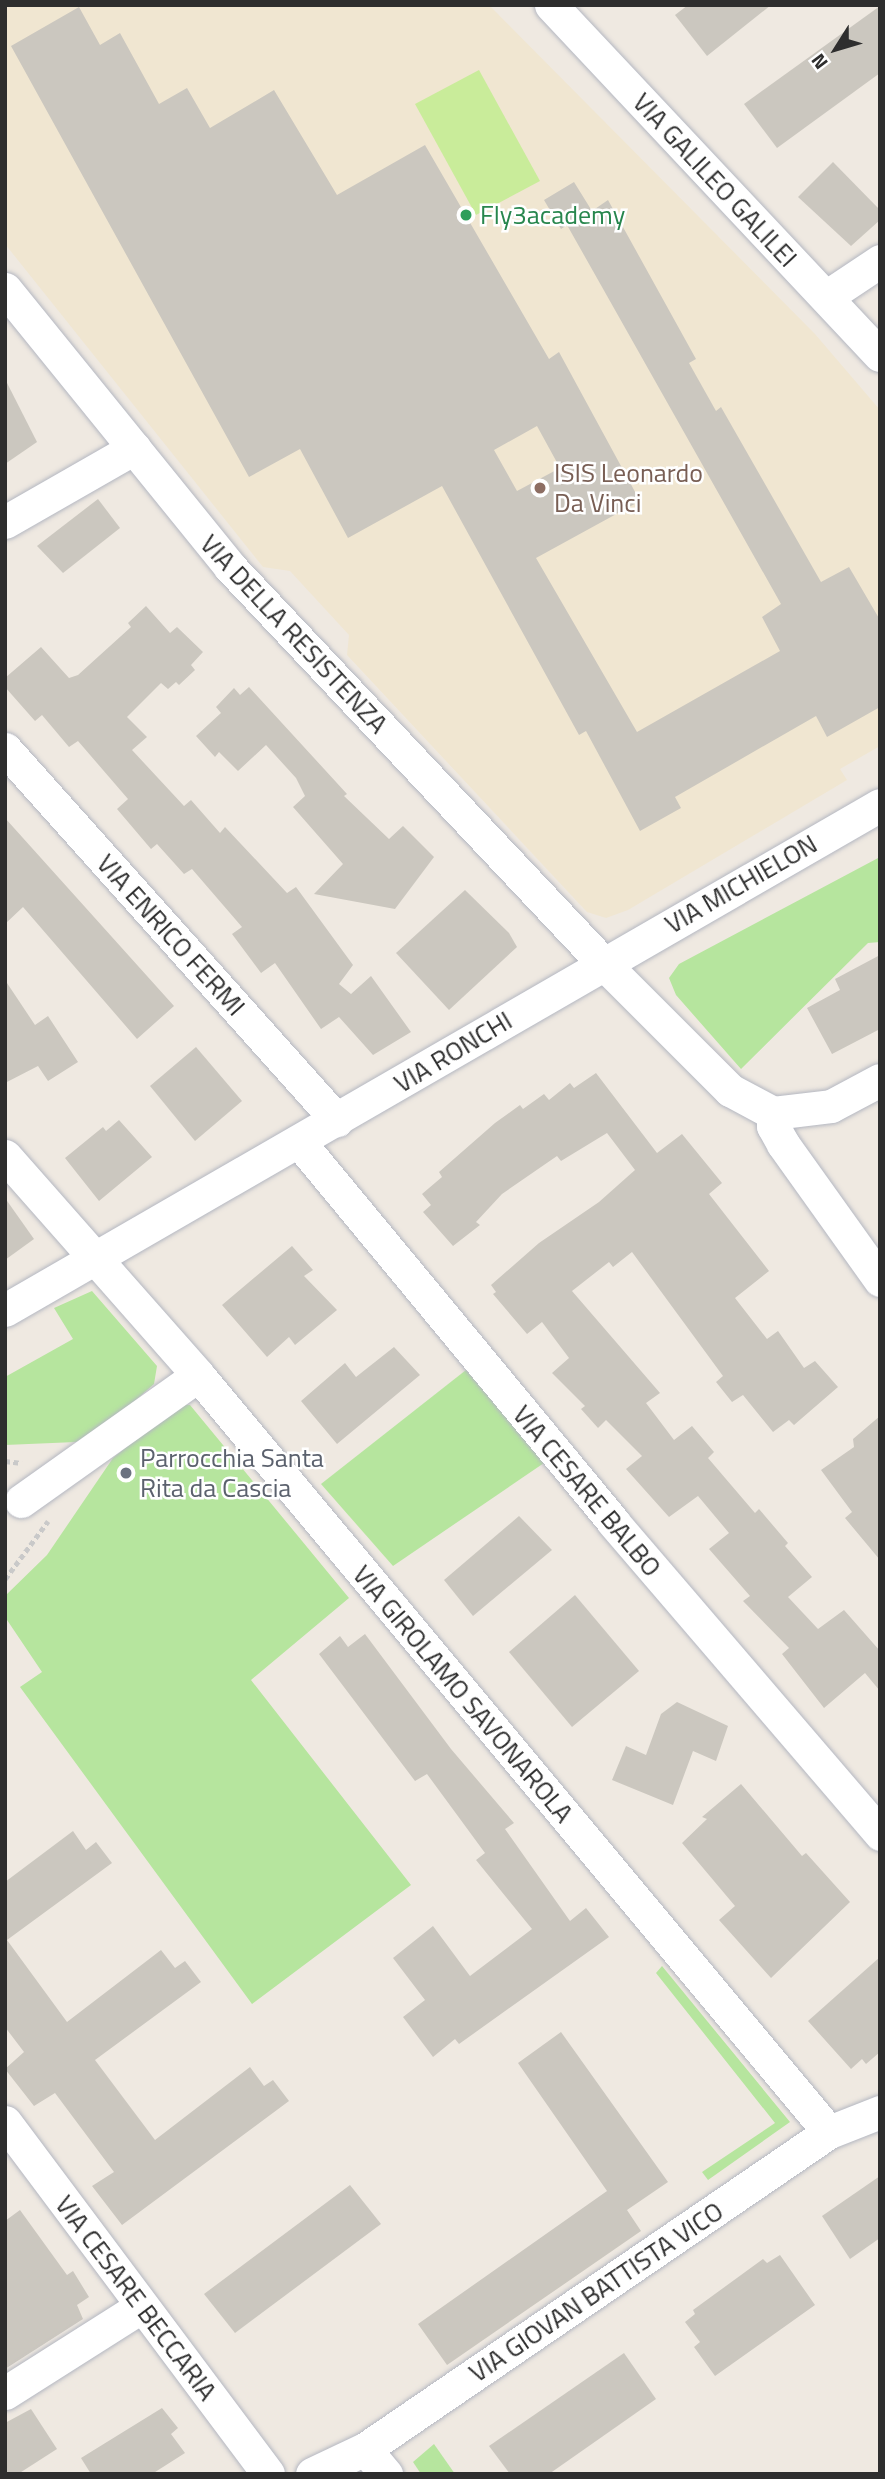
<!DOCTYPE html>
<style>
body{margin:0}
#map{position:relative;width:885px;height:2479px;overflow:hidden;background:#efe9e1;font-family:"Titillium Web",sans-serif}
div>[style]{position:absolute}
[style*='--x']{left:calc(var(--x)*1px);top:calc(var(--y)*1px);width:calc(var(--w)*1px);rotate:calc(var(--a)*1deg)}
.education>*{inset:0;background:#f0e6d1}
.green>*{inset:0;background:#b6e59e}
.pitch>*{inset:0;background:#c9ec9a}
.building>*{inset:0;background:#cbc7bf}
.path>*{height:4.5px;margin-top:-2.25px;transform-origin:0;background:repeating-linear-gradient(90deg,#c9c9c9 0 5px,transparent 0 8.5px)}
.roads{filter:drop-shadow(0 0 2px #b4b7c1) drop-shadow(0 0 2px #b4b7c1)}
.minor>*{height:33px;margin:-16.5px;padding:0 16.5px;transform-origin:16.5px;border-radius:16.5px;background:#fff}
.dots>*{width:19px;height:19px;translate:-50% -50%;box-sizing:border-box;border:4px solid #fff;border-radius:50%}
span{translate:-50% -50%;white-space:nowrap;text-align:center;line-height:1.15;-webkit-text-stroke:5px #fff;paint-order:stroke}
.street-label{font-size:26px;color:#2e2e2e}
.leisure-label{font-size:26px;color:#27864d}
.left{translate:0 -50%;text-align:left}
.education-label{font-size:26px;color:#785e54}
.worship-label{font-size:26px;color:#5b616d}
.frame{position:absolute;inset:0;border:7px solid #2e2e2e;pointer-events:none}
.north{position:absolute;left:801px;top:14px;width:70px;height:70px;-webkit-text-stroke:5px #fff;paint-order:stroke;rotate:233deg;font-size:19px;font-weight:700;line-height:28px;text-align:center;color:#2e2e2e}
.north::after{content:'';display:block;margin:auto;width:24px;height:32px;background:#2e2e2e;clip-path:polygon(50% 0,100% 100%,50% 72%,0 100%)}
</style>
<div id="map">
<div class="education">
<i style="clip-path:polygon(5px 5px,489px 5px,815px 334px,880px 410px,880px 746px,840px 769px,847px 780px,628px 910px,606px 918px,587px 912px,347px 655px,349px 635px,290px 571px,263px 567px,5px 244px)"></i>
</div>
<div class="green">
<i style="clip-path:polygon(880px 857px,880px 942px,868px 943px,741px 1069px,676px 995px,669px 978px,679px 964px)"></i>
<i style="clip-path:polygon(92px 1291px,157px 1366px,154px 1384px,96px 1435px,76px 1442px,5px 1445px,5px 1377px,73px 1339px,54px 1308px)"></i>
<i style="clip-path:polygon(466px 1370px,544px 1463px,393px 1566px,321px 1484px)"></i>
<i style="clip-path:polygon(178px 1405px,190px 1405px,349px 1598px,251px 1680px,411px 1885px,252px 2004px,20px 1687px,42px 1672px,5px 1617px,5px 1596px,47px 1555px,113px 1458px)"></i>
<i style="clip-path:polygon(662px 1966px,790px 2122px,708px 2180px,702px 2172px,775px 2123px,656px 1973px)"></i>
<i style="clip-path:polygon(434px 2444px,455px 2474px,421px 2474px,413px 2462px)"></i>
</div>
<div class="pitch">
<i style="clip-path:polygon(479px 70px,540px 181px,476px 215px,415px 104px)"></i>
</div>
<div class="building">
<i style="clip-path:polygon(688px 5px,771px 5px,707px 56px,675px 15px)"></i>
<i style="clip-path:polygon(880px 6px,880px 73px,777px 148px,744px 104px)"></i>
<i style="clip-path:polygon(evenodd,79px 7px,100px 45px,120px 33px,159px 104px,187px 88px,210px 128px,274px 90px,337px 195px,425px 145px,549px 359px,559px 352px,640px 501px,536px 558px,637px 732px,780px 651px,762px 617px,781px 604px,567px 225px,561px 229px,544px 200px,574px 182px,592px 211px,608px 200px,696px 359px,689px 363px,716px 411px,721px 407px,821px 582px,849px 567px,880px 620px,880px 707px,827px 737px,816px 716px,675px 797px,681px 808px,640px 831px,586px 731px,579px 735px,442px 486px,348px 538px,300px 449px,249px 477px,11px 46px,79px 7px,537px 426px,560px 468px,517px 491px,494px 450px,537px 426px)"></i>
<i style="clip-path:polygon(833px 162px,880px 210px,880px 220px,851px 246px,798px 197px)"></i>
<i style="clip-path:polygon(5px 379px,37px 442px,5px 464px)"></i>
<i style="clip-path:polygon(98px 499px,120px 528px,63px 573px,37px 546px)"></i>
<i style="clip-path:polygon(146px 606px,170px 633px,177px 627px,203px 652px,191px 665px,195px 670px,179px 685px,176px 682px,168px 689px,161px 683px,127px 717px,147px 737px,132px 750px,184px 806px,191px 800px,220px 833px,225px 827px,287px 893px,296px 887px,353px 965px,339px 984px,351px 994px,371px 976px,411px 1032px,373px 1055px,339px 1017px,321px 1029px,275px 963px,261px 973px,232px 934px,242px 927px,192px 869px,184px 874px,157px 844px,151px 849px,117px 809px,128px 799px,78px 741px,69px 747px,42px 715px,35px 721px,5px 687px,5px 678px,41px 647px,69px 678px,78px 675px,131px 627px,128px 623px)"></i>
<i style="clip-path:polygon(249px 687px,347px 794px,344px 796px,389px 839px,403px 826px,434px 857px,395px 909px,314px 894px,343px 864px,293px 807px,305px 796px,296px 778px,266px 745px,238px 771px,219px 752px,215px 757px,196px 736px,221px 713px,216px 707px,234px 688px,240px 695px)"></i>
<i style="clip-path:polygon(5px 818px,174px 1006px,137px 1039px,23px 907px,5px 924px)"></i>
<i style="clip-path:polygon(465px 890px,509px 933px,517px 947px,449px 1010px,396px 953px)"></i>
<i style="clip-path:polygon(880px 955px,880px 1029px,832px 1054px,807px 1008px,840px 990px,835px 979px)"></i>
<i style="clip-path:polygon(5px 980px,35px 1025px,48px 1016px,78px 1062px,48px 1081px,38px 1066px,5px 1083px)"></i>
<i style="clip-path:polygon(196px 1047px,242px 1101px,195px 1141px,150px 1086px)"></i>
<i style="clip-path:polygon(596px 1073px,657px 1153px,682px 1134px,722px 1183px,709px 1194px,769px 1271px,735px 1298px,767px 1339px,778px 1331px,804px 1368px,815px 1361px,838px 1387px,794px 1425px,789px 1420px,773px 1432px,743px 1395px,732px 1402px,716px 1382px,723px 1376px,632px 1252px,613px 1267px,609px 1262px,572px 1291px,660px 1393px,646px 1403px,674px 1440px,692px 1426px,714px 1452px,708px 1458px,755px 1513px,759px 1509px,788px 1543px,785px 1546px,812px 1577px,788px 1597px,818px 1629px,844px 1610px,880px 1651px,880px 1691px,865px 1673px,824px 1708px,782px 1654px,789px 1648px,743px 1601px,750px 1596px,709px 1549px,729px 1533px,698px 1496px,669px 1517px,626px 1469px,642px 1456px,606px 1420px,598px 1428px,581px 1409px,585px 1406px,552px 1373px,569px 1358px,542px 1322px,527px 1334px,493px 1294px,496px 1292px,491px 1285px,539px 1243px,599px 1202px,635px 1170px,607px 1133px,561px 1161px,557px 1156px,502px 1194px,476px 1222px,480px 1225px,453px 1246px,423px 1212px,431px 1205px,422px 1194px,442px 1177px,439px 1172px,495px 1123px,520px 1105px,523px 1109px,544px 1094px,549px 1100px,570px 1083px,574px 1088px)"></i>
<i style="clip-path:polygon(119px 1120px,152px 1157px,99px 1201px,65px 1158px,103px 1127px,106px 1131px)"></i>
<i style="clip-path:polygon(5px 1198px,34px 1239px,5px 1260px)"></i>
<i style="clip-path:polygon(292px 1246px,313px 1270px,304px 1276px,337px 1310px,295px 1345px,289px 1337px,267px 1357px,222px 1305px)"></i>
<i style="clip-path:polygon(394px 1347px,420px 1375px,337px 1444px,301px 1401px,345px 1363px,356px 1377px)"></i>
<i style="clip-path:polygon(880px 1416px,880px 1560px,845px 1518px,852px 1512px,821px 1470px,854px 1447px,853px 1439px)"></i>
<i style="clip-path:polygon(519px 1516px,552px 1550px,473px 1616px,444px 1580px)"></i>
<i style="clip-path:polygon(575px 1595px,639px 1671px,572px 1727px,509px 1652px)"></i>
<i style="clip-path:polygon(365px 1634px,451px 1749px,514px 1823px,505px 1829px,570px 1921px,586px 1908px,609px 1937px,459px 2044px,455px 2039px,433px 2057px,403px 2017px,425px 2000px,393px 1958px,433px 1926px,470px 1976px,532px 1929px,476px 1860px,485px 1853px,427px 1774px,415px 1781px,319px 1654px,340px 1636px,348px 1647px)"></i>
<i style="clip-path:polygon(677px 1702px,728px 1726px,716px 1761px,693px 1751px,673px 1805px,612px 1780px,626px 1746px,646px 1755px,661px 1714px)"></i>
<i style="clip-path:polygon(741px 1784px,802px 1856px,806px 1853px,850px 1902px,771px 1978px,719px 1920px,735px 1906px,682px 1843px,707px 1819px,702px 1817px)"></i>
<i style="clip-path:polygon(73px 1831px,86px 1850px,96px 1842px,112px 1863px,7px 1940px,67px 2022px,161px 1950px,175px 1968px,185px 1961px,201px 1982px,95px 2060px,155px 2140px,250px 2067px,264px 2086px,273px 2080px,289px 2101px,122px 2225px,92px 2186px,114px 2172px,55px 2093px,34px 2106px,5px 2069px,24px 2052px,5px 2027px,5px 1882px)"></i>
<i style="clip-path:polygon(880px 1957px,880px 2052px,866px 2064px,862px 2059px,851px 2069px,808px 2021px)"></i>
<i style="clip-path:polygon(561px 2032px,668px 2182px,627px 2210px,641px 2231px,447px 2365px,418px 2324px,607px 2191px,518px 2063px)"></i>
<i style="clip-path:polygon(880px 2176px,880px 2238px,850px 2259px,822px 2216px)"></i>
<i style="clip-path:polygon(350px 2185px,381px 2224px,235px 2333px,204px 2294px)"></i>
<i style="clip-path:polygon(20px 2210px,67px 2275px,73px 2271px,89px 2297px,77px 2305px,83px 2319px,5px 2369px,5px 2221px)"></i>
<i style="clip-path:polygon(780px 2255px,815px 2305px,715px 2376px,694px 2347px,700px 2342px,685px 2322px,695px 2314px,693px 2310px,763px 2259px,767px 2263px)"></i>
<i style="clip-path:polygon(624px 2353px,656px 2399px,549px 2474px,510px 2474px,489px 2446px)"></i>
<i style="clip-path:polygon(162px 2408px,178px 2428px,171px 2434px,185px 2453px,152px 2474px,91px 2474px,81px 2458px)"></i>
<i style="clip-path:polygon(31px 2409px,57px 2449px,18px 2474px,5px 2474px,5px 2423px)"></i>
</div>
<div class="path">
<i style="--x:5;--y:1461;--w:17;--a:7"></i>
<i style="--x:5;--y:1579;--w:72;--a:-53.4"></i>
</div>
<div class="roads">
<div class="minor">
<i style="--x:551;--y:5;--w:480;--a:46.8"></i>
<i style="--x:5;--y:289;--w:358;--a:51"></i>
<i style="--x:230;--y:567;--w:544;--a:46.71"></i>
<i style="--x:603;--y:963;--w:180;--a:45"></i>
<i style="--x:730;--y:1090;--w:49;--a:28.1"></i>
<i style="--x:773;--y:1113;--w:58;--a:-6.9"></i>
<i style="--x:831;--y:1106;--w:55;--a:-28"></i>
<i style="--x:826;--y:297;--w:65;--a:-33.7"></i>
<i style="--x:5;--y:522;--w:149;--a:-29.8"></i>
<i style="--x:5;--y:749;--w:498;--a:48.2"></i>
<i style="--x:773;--y:1113;--w:13;--a:90"></i>
<i style="--x:773;--y:1126;--w:21;--a:61"></i>
<i style="--x:783;--y:1144;--w:167;--a:54.5"></i>
<i style="--x:300;--y:1143;--w:492;--a:50.4"></i>
<i style="--x:613;--y:1522;--w:411;--a:49.4"></i>
<i style="--x:5;--y:1156;--w:292;--a:48.6"></i>
<i style="--x:198;--y:1375;--w:985;--a:50.19"></i>
<i style="--x:5;--y:1310;--w:1010;--a:-29.99"></i>
<i style="--x:21;--y:1501;--w:217;--a:-35.4"></i>
<i style="--x:5;--y:2122;--w:439;--a:53.2"></i>
<i style="--x:5;--y:2393;--w:162;--a:-32.4"></i>
<i style="--x:365;--y:2449;--w:33;--a:50"></i>
<i style="--x:312;--y:2474;--w:59;--a:-25.3"></i>
<i style="--x:365;--y:2449;--w:562;--a:-34.34"></i>
<i style="--x:829;--y:2132;--w:55;--a:-21.4"></i>
</div>
</div>
<div class="dots">
<i style="left:466px;top:215px;background:#2e9e5b"></i>
<i style="left:540px;top:488px;background:#8d6e63"></i>
<i style="left:126px;top:1473px;background:#6b7280"></i>
</div>
<div class="street-label">
<span style="left:715px;top:180px;rotate:47deg">VIA GALILEO GALILEI</span>
<span style="left:294px;top:634px;rotate:47deg">VIA DELLA RESISTENZA</span>
<span style="left:741px;top:884px;rotate:-30deg">VIA MICHIELON</span>
<span style="left:171px;top:935px;rotate:48deg">VIA ENRICO FERMI</span>
<span style="left:453px;top:1052px;rotate:-31deg">VIA RONCHI</span>
<span style="left:587px;top:1491px;rotate:50deg">VIA CESARE BALBO</span>
<span style="left:463px;top:1694px;rotate:50deg">VIA GIROLAMO SAVONAROLA</span>
<span style="left:596px;top:2292px;rotate:-34deg">VIA GIOVAN BATTISTA VICO</span>
<span style="left:136px;top:2298px;rotate:53deg">VIA CESARE BECCARIA</span>
</div>
<div class="leisure-label">
<span class="left" style="left:480px;top:215px">Fly3academy</span>
</div>
<div class="education-label">
<span class="left" style="left:554px;top:488px">ISIS Leonardo<br>Da Vinci</span>
</div>
<div class="worship-label">
<span class="left" style="left:140px;top:1473px">Parrocchia Santa<br>Rita da Cascia</span>
</div>
<div class="frame"></div>
<div class="north">N</div>
</div>
